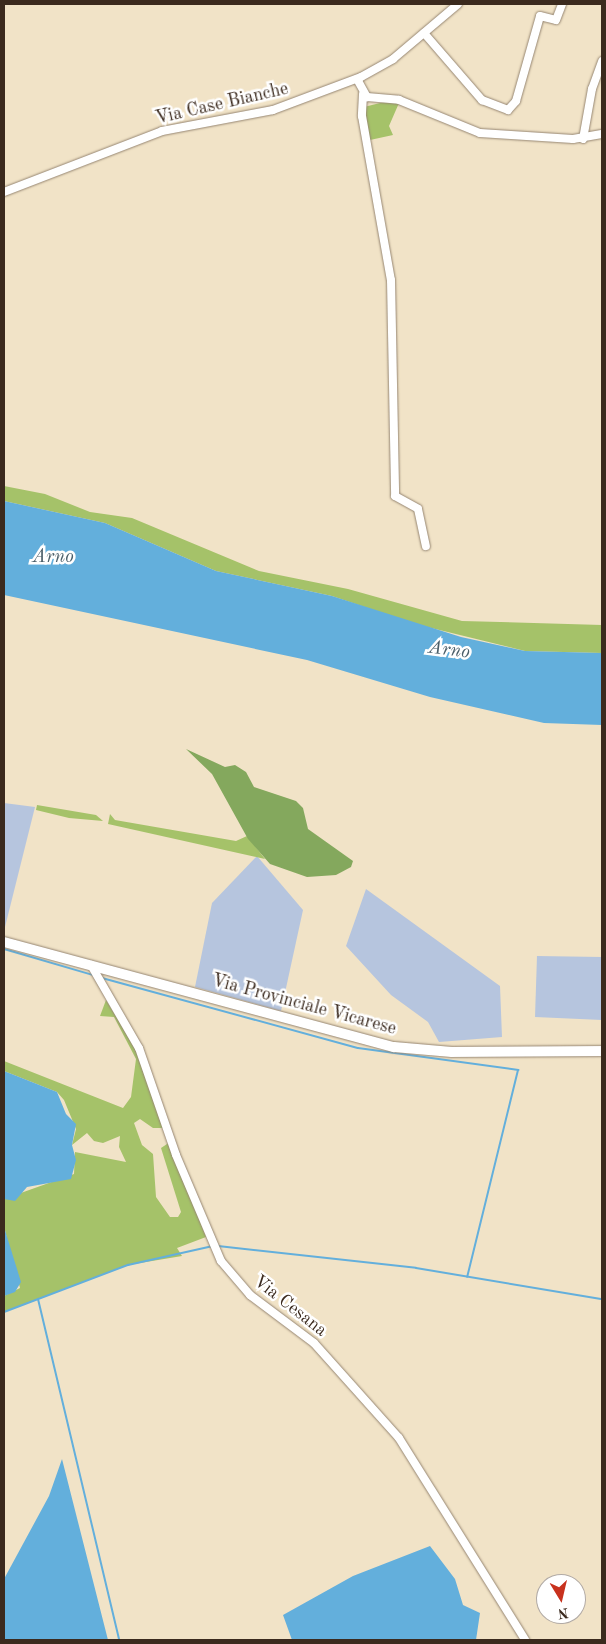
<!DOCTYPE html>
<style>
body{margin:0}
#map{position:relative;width:606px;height:1644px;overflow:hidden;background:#f1e3c7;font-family:"Old Standard TT",serif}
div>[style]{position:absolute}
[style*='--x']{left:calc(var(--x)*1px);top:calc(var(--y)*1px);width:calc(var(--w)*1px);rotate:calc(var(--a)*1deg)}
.industrial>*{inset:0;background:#b6c5de}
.green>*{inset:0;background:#a5c269}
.forest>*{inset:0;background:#84a85d}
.water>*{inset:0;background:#63afdc}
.stream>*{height:2px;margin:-1px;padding:0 1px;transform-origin:1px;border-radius:1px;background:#63afdc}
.roads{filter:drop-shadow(0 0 1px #968672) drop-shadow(0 0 1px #968672)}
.minor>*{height:8px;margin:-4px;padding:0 4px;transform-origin:4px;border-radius:4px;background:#fff}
.major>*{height:10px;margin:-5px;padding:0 5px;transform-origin:5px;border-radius:5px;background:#fff}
span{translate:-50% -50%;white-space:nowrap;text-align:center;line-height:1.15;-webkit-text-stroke:5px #fff;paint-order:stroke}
.street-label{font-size:18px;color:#3b2a1e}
.water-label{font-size:19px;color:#4b5f6a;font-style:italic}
.frame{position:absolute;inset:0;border:5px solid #3b2a1e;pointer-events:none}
.north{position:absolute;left:536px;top:1574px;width:50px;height:50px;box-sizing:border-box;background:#fff;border:1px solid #b1aaa5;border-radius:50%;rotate:171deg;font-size:14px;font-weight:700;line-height:20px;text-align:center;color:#3b2a1e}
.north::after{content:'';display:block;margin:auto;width:18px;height:22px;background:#c8321e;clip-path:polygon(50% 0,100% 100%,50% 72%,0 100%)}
</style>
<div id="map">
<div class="industrial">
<i style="clip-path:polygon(4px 803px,35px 807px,5px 927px,4px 927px)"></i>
<i style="clip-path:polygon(257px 856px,303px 910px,281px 1011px,195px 987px,212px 903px)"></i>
<i style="clip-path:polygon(366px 889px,500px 986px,502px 1037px,439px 1042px,428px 1022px,391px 995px,346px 946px)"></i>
<i style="clip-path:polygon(537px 956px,602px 957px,602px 1020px,535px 1017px)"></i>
</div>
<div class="green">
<i style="clip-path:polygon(388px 101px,399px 103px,389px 126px,393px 135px,370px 140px,364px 107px)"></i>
<i style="clip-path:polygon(4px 486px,45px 494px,90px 512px,132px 518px,259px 571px,348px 589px,462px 621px,602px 625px,602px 653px,525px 651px,415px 624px,332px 596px,216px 571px,105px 523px,4px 501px)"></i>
<i style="clip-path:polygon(37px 805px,96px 815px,103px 821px,69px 818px,36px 810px)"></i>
<i style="clip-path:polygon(110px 814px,115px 820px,236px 841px,247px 836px,265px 859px,108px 824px)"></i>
<i style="clip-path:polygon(106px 1000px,139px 1055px,164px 1128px,153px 1128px,140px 1119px,134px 1123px,142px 1145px,153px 1154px,156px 1197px,170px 1217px,178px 1217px,181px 1212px,161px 1148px,170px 1142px,206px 1237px,177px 1248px,182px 1256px,128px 1265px,4px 1312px,4px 1296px,20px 1288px,4px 1227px,4px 1199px,74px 1174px,75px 1152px,126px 1162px,119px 1147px,120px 1136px,103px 1143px,94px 1141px,87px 1133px,72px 1145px,76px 1129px,64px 1100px,57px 1092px,4px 1071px,4px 1061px,123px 1108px,131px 1097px,136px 1059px,114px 1017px,100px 1016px)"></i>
</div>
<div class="forest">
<i style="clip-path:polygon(186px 749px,225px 767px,235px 765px,246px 772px,254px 787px,296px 801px,303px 808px,308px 829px,353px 861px,351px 867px,336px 875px,307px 877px,270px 864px,248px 839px,212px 774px)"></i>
</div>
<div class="water">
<i style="clip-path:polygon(4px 501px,105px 523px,216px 571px,332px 596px,461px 637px,525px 651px,602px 653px,602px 725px,544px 723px,430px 697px,307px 660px,4px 595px)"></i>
<i style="clip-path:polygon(4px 1071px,57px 1092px,66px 1114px,76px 1124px,72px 1145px,76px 1160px,71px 1179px,27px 1187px,15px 1201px,4px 1199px)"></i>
<i style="clip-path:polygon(4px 1227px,21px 1282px,15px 1292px,4px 1296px)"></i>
<i style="clip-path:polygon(62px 1459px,108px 1640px,4px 1640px,4px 1579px,49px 1496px)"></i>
<i style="clip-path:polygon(430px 1546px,455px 1579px,463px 1605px,480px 1613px,476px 1640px,292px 1640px,283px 1615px,353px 1576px)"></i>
</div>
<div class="stream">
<i style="--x:4;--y:949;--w:93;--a:16.3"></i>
<i style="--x:102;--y:978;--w:265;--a:15.3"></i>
<i style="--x:358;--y:1048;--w:162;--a:7.8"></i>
<i style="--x:518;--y:1070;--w:213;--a:103.8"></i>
<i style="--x:218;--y:1246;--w:199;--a:6.3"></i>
<i style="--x:416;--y:1268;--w:189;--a:9.5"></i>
<i style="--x:38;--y:1299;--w:350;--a:76.6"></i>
<i style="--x:4;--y:1312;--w:133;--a:-20.8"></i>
<i style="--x:128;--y:1265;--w:87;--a:-12.6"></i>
</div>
<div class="roads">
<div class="minor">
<i style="--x:424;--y:33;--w:89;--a:49.1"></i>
<i style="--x:482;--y:100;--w:28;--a:21"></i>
<i style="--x:508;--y:110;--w:12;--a:-48"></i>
<i style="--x:516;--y:101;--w:88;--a:-74.2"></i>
<i style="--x:540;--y:16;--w:16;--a:14"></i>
<i style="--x:556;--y:20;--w:17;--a:-69"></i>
<i style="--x:357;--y:79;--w:21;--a:61"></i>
<i style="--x:367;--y:97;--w:32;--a:5"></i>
<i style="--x:399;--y:100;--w:87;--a:22.2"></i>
<i style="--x:480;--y:133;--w:93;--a:3.7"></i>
<i style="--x:573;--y:139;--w:29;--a:-10"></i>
<i style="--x:363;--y:94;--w:22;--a:93"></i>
<i style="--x:362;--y:116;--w:167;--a:80"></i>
<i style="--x:391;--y:280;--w:216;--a:88.9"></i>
<i style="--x:395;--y:496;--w:26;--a:29"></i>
<i style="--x:418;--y:509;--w:38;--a:78"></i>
<i style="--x:583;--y:139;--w:51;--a:-79.8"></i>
<i style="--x:592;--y:89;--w:30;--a:-70"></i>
<i style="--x:4;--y:192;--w:169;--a:-21.1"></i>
<i style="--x:162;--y:131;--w:113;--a:-10.7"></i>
<i style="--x:273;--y:110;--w:94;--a:-20.6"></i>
<i style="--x:361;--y:77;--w:37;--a:-29"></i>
<i style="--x:393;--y:59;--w:85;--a:-40.2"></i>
<i style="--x:91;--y:965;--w:96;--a:60"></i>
<i style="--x:139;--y:1048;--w:113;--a:70.9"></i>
<i style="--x:176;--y:1155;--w:115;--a:67"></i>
<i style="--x:221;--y:1261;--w:45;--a:49.5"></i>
<i style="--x:250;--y:1295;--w:80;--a:36.9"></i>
<i style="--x:314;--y:1343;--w:127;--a:48.2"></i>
<i style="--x:399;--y:1438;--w:238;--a:58"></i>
</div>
<div class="major">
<i style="--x:4;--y:942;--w:404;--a:15.1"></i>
<i style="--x:394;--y:1047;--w:58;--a:4.9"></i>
<i style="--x:452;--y:1052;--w:150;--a:-0.4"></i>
</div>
</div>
<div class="street-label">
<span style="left:222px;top:104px;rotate:-13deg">Via Case Bianche</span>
<span style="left:304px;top:1005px;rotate:15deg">Via Provinciale Vicarese</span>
<span style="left:290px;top:1306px;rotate:38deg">Via Cesana</span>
</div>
<div class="water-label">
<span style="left:53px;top:558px">Arno</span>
<span style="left:449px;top:651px;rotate:7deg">Arno</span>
</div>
<div class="frame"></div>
<div class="north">N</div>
</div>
